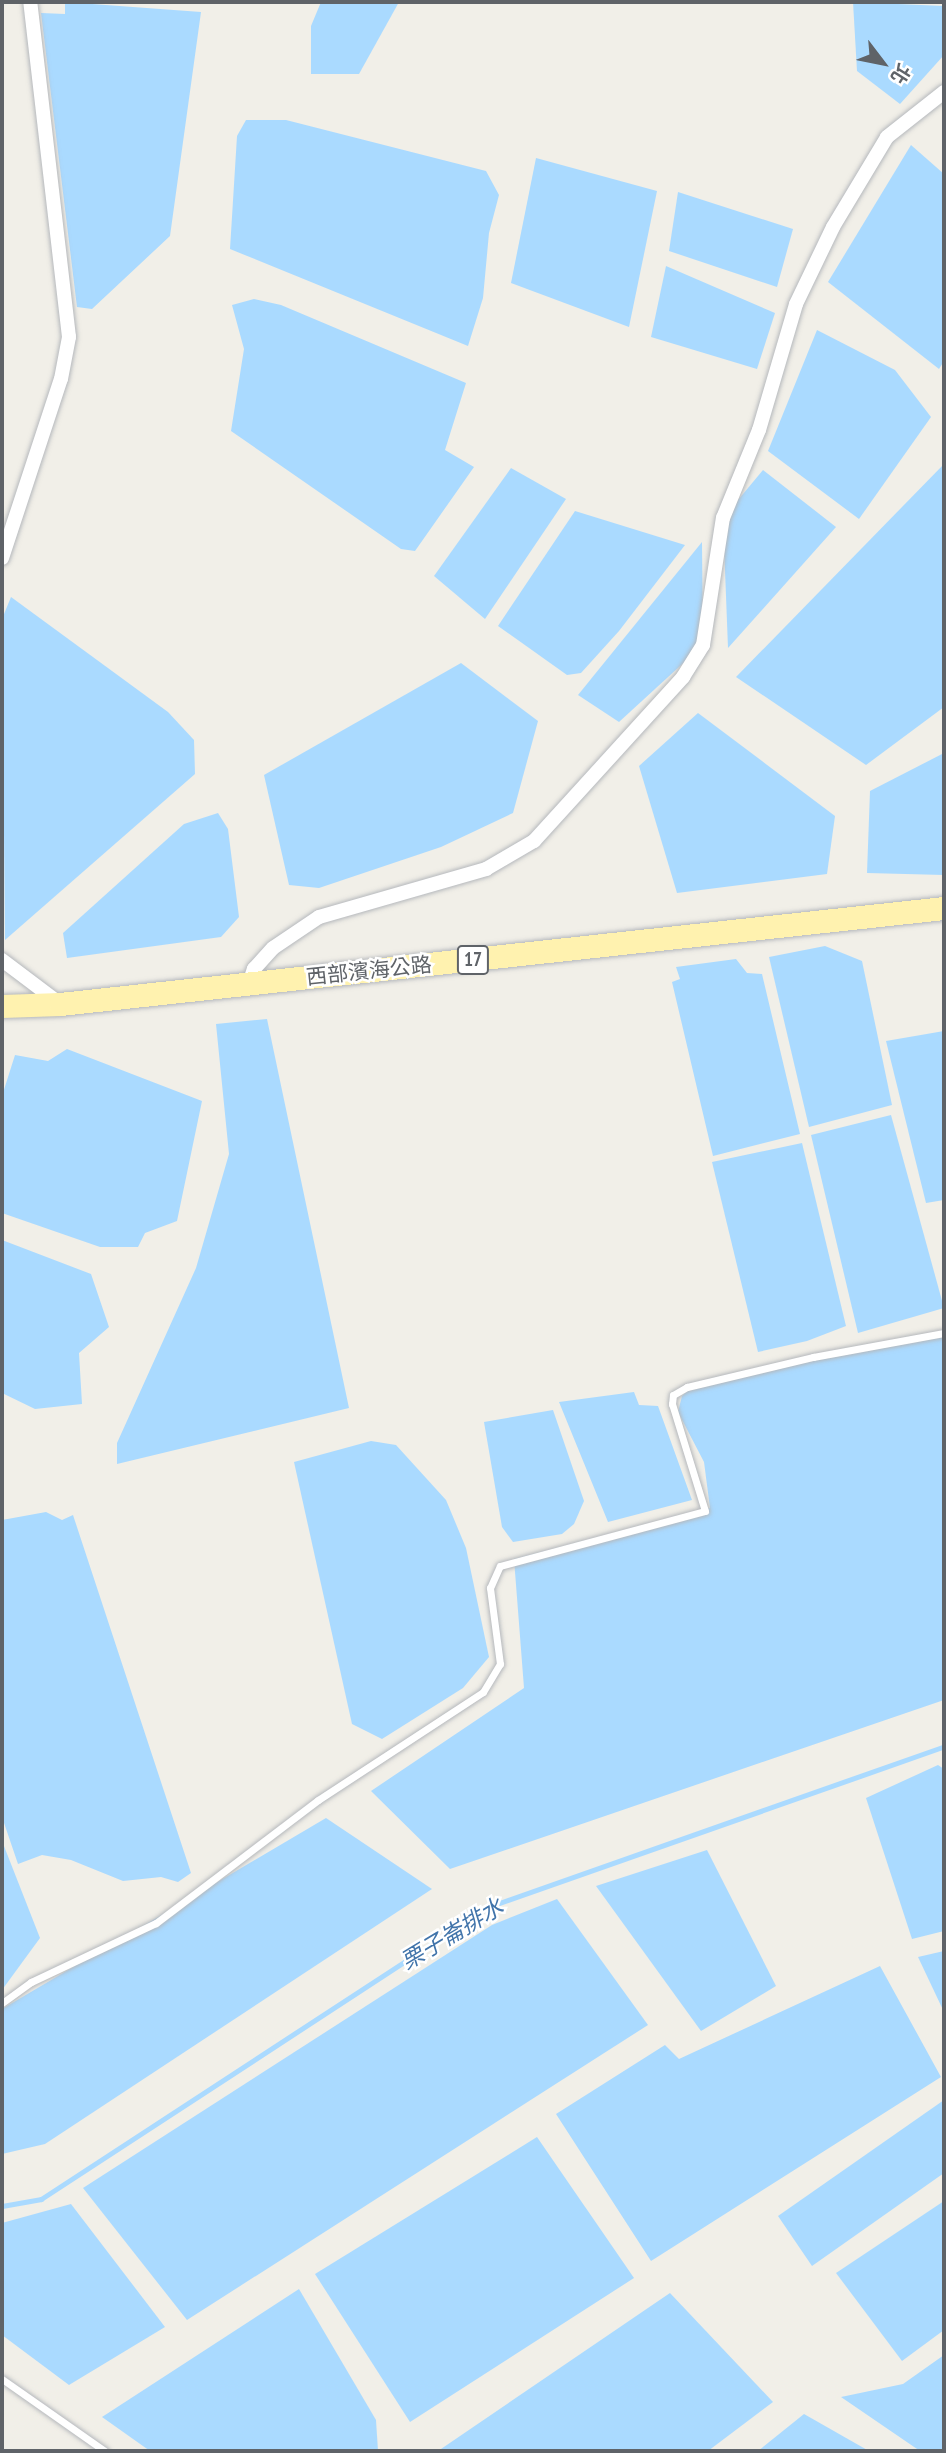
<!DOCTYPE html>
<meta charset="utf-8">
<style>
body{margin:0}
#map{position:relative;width:946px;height:2453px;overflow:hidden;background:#f1efe8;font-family:"PT Sans Narrow","Noto Sans TC",sans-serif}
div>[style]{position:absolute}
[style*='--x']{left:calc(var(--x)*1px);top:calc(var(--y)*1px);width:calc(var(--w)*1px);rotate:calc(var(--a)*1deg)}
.water>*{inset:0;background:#aadaff}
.stream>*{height:5px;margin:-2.5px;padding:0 2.5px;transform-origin:2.5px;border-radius:2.5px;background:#aadaff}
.roads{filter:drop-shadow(0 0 2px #b5b8bc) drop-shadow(0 0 2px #b5b8bc)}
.lane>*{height:7px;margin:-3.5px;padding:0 3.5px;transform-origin:3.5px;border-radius:3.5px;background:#fff}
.street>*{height:14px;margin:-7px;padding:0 7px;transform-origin:7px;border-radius:7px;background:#fff}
.primary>*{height:23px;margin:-11.5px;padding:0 11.5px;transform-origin:11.5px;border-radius:11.5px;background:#fff2af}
span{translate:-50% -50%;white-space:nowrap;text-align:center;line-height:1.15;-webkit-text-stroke:5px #fff;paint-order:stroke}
.shield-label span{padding:2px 5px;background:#fff;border:2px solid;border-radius:5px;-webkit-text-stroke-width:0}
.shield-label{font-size:19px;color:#5f6368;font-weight:700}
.street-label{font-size:21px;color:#5f6368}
.water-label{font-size:23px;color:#4174aa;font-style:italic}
.frame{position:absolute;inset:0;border:4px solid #5f6368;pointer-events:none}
.north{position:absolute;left:848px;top:28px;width:70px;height:70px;-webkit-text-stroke:5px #fff;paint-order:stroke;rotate:122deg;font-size:19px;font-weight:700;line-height:28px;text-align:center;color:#5f6368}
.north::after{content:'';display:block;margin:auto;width:24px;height:32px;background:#5f6368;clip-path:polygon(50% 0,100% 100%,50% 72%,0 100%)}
</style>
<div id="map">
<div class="water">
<i style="clip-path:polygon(65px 2px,201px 12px,170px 236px,92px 309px,77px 307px,41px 13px,65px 14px)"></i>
<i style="clip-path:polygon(321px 2px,399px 2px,359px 74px,311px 74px,311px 26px)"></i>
<i style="clip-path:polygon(853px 2px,943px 6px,944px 55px,900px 104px,857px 71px)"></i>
<i style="clip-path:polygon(246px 120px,286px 120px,486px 171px,499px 195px,489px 233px,483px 298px,468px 346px,230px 249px,237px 136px)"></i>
<i style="clip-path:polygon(911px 145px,944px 174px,944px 361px,939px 369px,828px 282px)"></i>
<i style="clip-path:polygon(536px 158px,657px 191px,629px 327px,511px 283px)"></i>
<i style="clip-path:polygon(678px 192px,793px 229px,777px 287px,669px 251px)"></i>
<i style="clip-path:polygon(666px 266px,775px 313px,757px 369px,651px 337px)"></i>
<i style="clip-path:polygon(254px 299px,281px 305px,466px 383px,445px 450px,474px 467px,415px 551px,401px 549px,231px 431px,244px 349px,232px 305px)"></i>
<i style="clip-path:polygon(817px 330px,895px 370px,931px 417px,859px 519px,768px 451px)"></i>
<i style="clip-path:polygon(944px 464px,944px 707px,866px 765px,736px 677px)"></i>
<i style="clip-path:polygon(511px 468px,566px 499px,485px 619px,434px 576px)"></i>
<i style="clip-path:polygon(763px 470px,836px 527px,728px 648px,723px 518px)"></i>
<i style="clip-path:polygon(575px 511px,685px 545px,619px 631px,581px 673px,567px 675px,498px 626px)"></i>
<i style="clip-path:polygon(702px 542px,703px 645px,619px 722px,578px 695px)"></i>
<i style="clip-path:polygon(11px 597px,168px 712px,194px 740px,195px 774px,5px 940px,2px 619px)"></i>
<i style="clip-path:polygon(461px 663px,538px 721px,513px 813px,441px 847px,319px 888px,289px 885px,264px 775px)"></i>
<i style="clip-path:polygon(698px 713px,835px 816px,827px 874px,677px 893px,639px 766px)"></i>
<i style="clip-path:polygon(944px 753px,944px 875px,867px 873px,870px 791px)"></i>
<i style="clip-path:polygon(218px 813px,228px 829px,239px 917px,221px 937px,67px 958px,63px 933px,184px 824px)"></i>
<i style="clip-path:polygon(825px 946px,862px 961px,892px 1105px,809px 1127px,769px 957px)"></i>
<i style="clip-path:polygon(736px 959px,747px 973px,762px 974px,800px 1134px,713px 1156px,672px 982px,680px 979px,676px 967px)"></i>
<i style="clip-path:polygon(267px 1019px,349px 1408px,117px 1464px,117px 1443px,196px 1268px,229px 1154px,216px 1024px)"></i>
<i style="clip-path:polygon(944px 1031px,944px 1200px,926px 1203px,886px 1041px)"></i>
<i style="clip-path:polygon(67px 1049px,202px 1101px,177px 1221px,145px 1233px,138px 1247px,100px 1247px,2px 1213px,2px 1096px,15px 1055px,48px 1061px)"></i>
<i style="clip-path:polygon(891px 1115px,944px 1308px,858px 1333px,811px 1135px)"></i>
<i style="clip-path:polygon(802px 1143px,846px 1326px,807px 1341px,758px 1352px,712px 1162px)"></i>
<i style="clip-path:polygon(2px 1240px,91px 1274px,109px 1327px,79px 1353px,82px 1404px,35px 1409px,2px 1393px)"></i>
<i style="clip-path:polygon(944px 1334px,944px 1700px,450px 1869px,371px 1791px,524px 1688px,514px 1559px,710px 1508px,704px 1462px,678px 1412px,682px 1396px,697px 1382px)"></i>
<i style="clip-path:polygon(634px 1392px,639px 1405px,658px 1406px,692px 1500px,608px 1522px,559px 1402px)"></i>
<i style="clip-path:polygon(553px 1410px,584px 1501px,574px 1524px,562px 1534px,513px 1542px,502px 1527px,484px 1422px)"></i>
<i style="clip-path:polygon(371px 1441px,396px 1445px,446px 1500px,466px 1548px,489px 1657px,463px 1688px,382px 1739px,352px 1724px,294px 1462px)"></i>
<i style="clip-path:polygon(46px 1512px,62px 1520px,73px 1515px,191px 1873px,178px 1882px,161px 1877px,123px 1881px,71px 1860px,42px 1855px,18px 1864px,2px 1817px,2px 1520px)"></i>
<i style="clip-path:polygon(938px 1765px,944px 1769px,944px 1931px,912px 1939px,866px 1798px)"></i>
<i style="clip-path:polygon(326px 1818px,432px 1889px,45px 2144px,2px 2154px,2px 2009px)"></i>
<i style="clip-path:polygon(2px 1841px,40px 1938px,2px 1990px)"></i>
<i style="clip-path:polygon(707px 1850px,776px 1986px,701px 2031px,596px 1886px)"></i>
<i style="clip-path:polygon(557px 1899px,648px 2025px,187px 2320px,83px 2188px,492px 1925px)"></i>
<i style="clip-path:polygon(944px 1951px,944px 2012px,918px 1957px)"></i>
<i style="clip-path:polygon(880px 1966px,941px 2077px,651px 2261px,556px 2114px,665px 2045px,679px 2059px)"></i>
<i style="clip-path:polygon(944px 2100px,944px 2173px,812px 2266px,778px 2216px)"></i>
<i style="clip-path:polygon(537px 2137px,634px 2278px,410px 2422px,315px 2274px)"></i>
<i style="clip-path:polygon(944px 2201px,944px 2330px,902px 2361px,836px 2273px)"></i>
<i style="clip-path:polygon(71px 2204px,165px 2327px,69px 2385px,2px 2335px,2px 2223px)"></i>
<i style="clip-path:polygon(299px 2289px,376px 2420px,378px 2451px,150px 2451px,102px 2417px)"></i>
<i style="clip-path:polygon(670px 2293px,773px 2402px,708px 2451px,438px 2451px)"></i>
<i style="clip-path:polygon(944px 2355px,944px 2451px,920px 2451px,841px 2397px,903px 2384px)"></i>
<i style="clip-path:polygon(804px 2414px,869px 2451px,758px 2451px)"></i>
</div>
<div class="stream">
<i style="--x:2;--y:2206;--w:40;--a:-10"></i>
<i style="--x:41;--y:2199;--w:534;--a:-33.15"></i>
<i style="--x:488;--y:1907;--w:484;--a:-19.4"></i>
</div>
<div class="roads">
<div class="lane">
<i style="--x:2;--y:2003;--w:36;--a:-36"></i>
<i style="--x:31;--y:1982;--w:138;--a:-25.3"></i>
<i style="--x:156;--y:1923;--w:203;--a:-37.2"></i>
<i style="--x:318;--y:1800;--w:197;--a:-33.2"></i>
<i style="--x:483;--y:1692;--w:33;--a:-59"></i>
<i style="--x:500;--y:1664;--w:77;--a:-97.5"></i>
<i style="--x:490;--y:1588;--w:24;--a:-66"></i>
<i style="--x:500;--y:1566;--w:212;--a:-15"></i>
<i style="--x:705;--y:1511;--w:112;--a:-107.1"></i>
<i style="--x:672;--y:1404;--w:9;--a:-84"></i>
<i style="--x:673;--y:1395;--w:16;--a:-30"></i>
<i style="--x:687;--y:1387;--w:130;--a:-13.4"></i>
<i style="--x:813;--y:1357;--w:133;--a:-10.4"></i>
<i style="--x:2;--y:2379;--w:126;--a:35"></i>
</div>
<div class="street">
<i style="--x:2;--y:558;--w:188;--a:-71.8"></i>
<i style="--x:61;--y:379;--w:43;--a:-79.2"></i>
<i style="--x:69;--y:337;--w:337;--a:-96.6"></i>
<i style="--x:2;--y:960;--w:71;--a:37"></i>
<i style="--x:249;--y:984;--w:16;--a:-72"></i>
<i style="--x:254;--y:969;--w:28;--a:-48"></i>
<i style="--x:273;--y:948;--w:55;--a:-34"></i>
<i style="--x:319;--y:917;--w:174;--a:-16"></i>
<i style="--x:486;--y:869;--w:56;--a:-30.3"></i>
<i style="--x:534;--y:841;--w:222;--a:-47.7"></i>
<i style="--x:683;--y:677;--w:38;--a:-58"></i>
<i style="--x:703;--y:645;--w:129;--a:-81.1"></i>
<i style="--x:723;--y:518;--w:95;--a:-67.8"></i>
<i style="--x:759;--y:430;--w:131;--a:-73.6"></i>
<i style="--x:796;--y:304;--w:85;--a:-64.3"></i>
<i style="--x:833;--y:227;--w:105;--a:-59"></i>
<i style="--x:887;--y:137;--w:73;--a:-38.3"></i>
</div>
<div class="primary">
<i style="--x:2;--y:1006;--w:58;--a:-2"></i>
<i style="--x:60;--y:1004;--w:889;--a:-6.2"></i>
</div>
</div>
<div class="shield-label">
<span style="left:473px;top:960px">17</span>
</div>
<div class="street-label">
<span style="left:369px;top:971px;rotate:-6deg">西部濱海公路</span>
</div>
<div class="water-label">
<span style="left:452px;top:1934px;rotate:-31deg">栗子崙排水</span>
</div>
<div class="frame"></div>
<div class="north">北</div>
</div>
